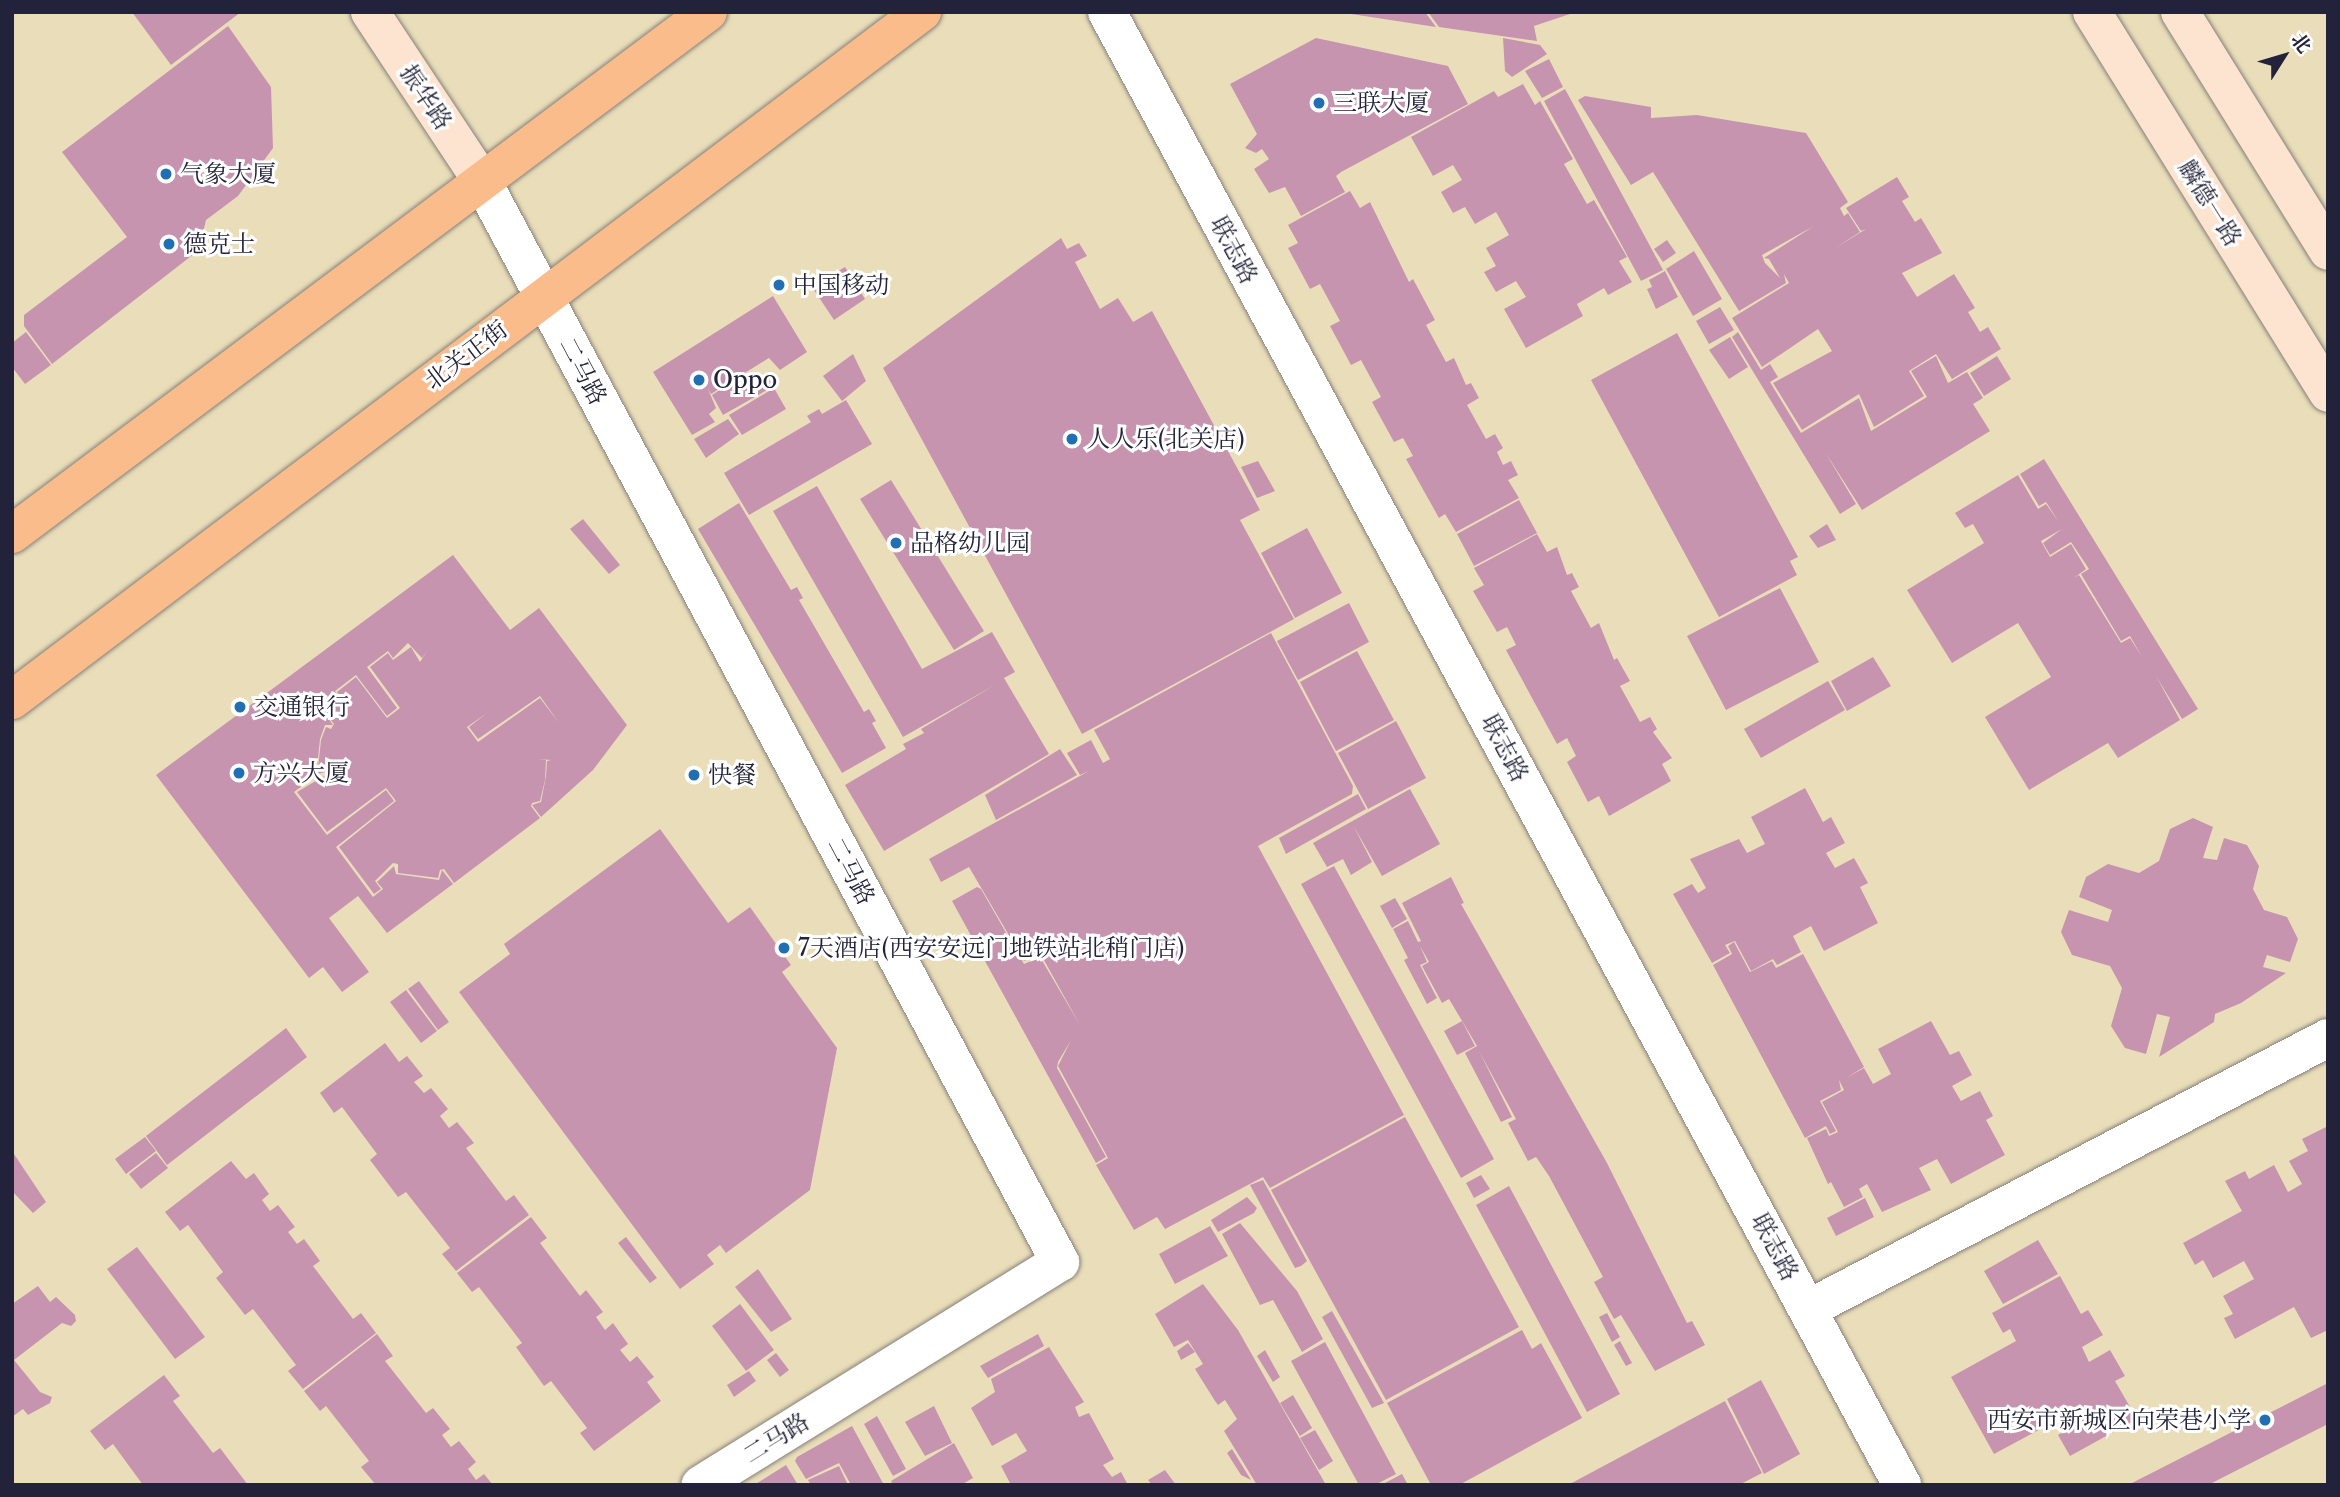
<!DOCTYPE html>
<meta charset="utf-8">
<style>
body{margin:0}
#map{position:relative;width:2340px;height:1497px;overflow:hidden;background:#eadeba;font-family:"Libre Caslon Text","Noto Serif SC",serif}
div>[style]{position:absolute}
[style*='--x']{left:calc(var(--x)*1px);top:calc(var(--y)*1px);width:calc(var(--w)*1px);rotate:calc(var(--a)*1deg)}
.building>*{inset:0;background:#c794b0}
.roads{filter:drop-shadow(0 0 2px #86807a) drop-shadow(0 0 2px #86807a)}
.street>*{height:38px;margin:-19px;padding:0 19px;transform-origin:19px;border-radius:19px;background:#fff}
.secondary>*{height:38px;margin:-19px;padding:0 19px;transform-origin:19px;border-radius:19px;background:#fde4d1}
.primary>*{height:38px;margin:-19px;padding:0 19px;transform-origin:19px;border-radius:19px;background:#fabc8b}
.dots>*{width:19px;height:19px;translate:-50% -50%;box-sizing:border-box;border:4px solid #fff;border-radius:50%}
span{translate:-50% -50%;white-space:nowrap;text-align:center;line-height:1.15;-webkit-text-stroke:6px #fff;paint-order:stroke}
.street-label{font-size:24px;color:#22223b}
.poi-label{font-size:24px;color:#22223b}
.left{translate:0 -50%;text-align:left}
.right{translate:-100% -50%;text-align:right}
.frame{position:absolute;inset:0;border:14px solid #22223b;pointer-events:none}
.north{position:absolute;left:2249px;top:21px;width:70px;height:70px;-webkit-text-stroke:5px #fff;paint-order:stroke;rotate:53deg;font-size:19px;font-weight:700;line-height:28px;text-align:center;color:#22223b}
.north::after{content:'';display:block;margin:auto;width:24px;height:32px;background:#22223b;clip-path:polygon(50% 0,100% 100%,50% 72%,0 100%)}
</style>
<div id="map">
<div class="building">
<i style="clip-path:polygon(132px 12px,241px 12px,171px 65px)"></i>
<i style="clip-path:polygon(1351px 12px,1425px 12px,1436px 27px,1351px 14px)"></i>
<i style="clip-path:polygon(1428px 12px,1573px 12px,1573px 13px,1534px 26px,1537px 41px,1439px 27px)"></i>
<i style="clip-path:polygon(228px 26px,271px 87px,273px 148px,238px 196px,206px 220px,199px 250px,52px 364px,24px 326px,24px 315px,127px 237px,62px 152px)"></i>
<i style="clip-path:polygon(1316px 38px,1448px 66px,1468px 104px,1341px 172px,1336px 176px,1345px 192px,1301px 216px,1285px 187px,1269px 193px,1254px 169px,1269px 159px,1262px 149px,1256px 153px,1245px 148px,1257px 134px,1230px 84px)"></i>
<i style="clip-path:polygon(1503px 38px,1540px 45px,1547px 54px,1512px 77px,1505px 71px)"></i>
<i style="clip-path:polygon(1549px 59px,1563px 87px,1542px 98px,1525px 71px)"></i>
<i style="clip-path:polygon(1523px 84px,1535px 105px,1540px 101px,1573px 159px,1564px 164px,1587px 204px,1594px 200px,1627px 257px,1619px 261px,1632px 282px,1608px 295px,1604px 288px,1577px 304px,1583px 316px,1526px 348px,1504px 309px,1526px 297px,1516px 281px,1496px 292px,1484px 272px,1496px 266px,1486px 248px,1509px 235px,1496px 212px,1475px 224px,1465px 207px,1453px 213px,1441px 192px,1462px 180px,1453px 165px,1433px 176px,1411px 137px,1494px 91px,1498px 97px)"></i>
<i style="clip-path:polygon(1565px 89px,1663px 270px,1641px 281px,1544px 101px)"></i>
<i style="clip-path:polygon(evenodd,1585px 96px,1651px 107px,1651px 118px,1697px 115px,1806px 133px,1848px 202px,1840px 208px,1844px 216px,1848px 213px,1860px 232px,1834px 249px,1866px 229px,1861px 231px,1846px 208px,1897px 177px,1909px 197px,1902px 201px,1915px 222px,1921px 218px,1942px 253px,1902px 273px,1917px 297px,1954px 274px,1975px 308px,1968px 312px,1980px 332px,1988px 327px,2001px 349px,1952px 379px,1936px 354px,1909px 371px,1924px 396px,1874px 427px,1859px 394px,1802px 430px,1773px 383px,1832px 351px,1818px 329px,1762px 367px,1732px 318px,1789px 283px,1784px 274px,1786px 283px,1739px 311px,1653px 172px,1631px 185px,1578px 100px,1585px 96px,1814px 226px,1764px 258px,1769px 259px,1780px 278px,1765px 263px,1762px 255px,1814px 226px)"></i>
<i style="clip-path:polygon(1350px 191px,1360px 208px,1370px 202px,1409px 282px,1413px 279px,1435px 320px,1426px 325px,1446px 362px,1454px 358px,1466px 385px,1471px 383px,1479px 398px,1467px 405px,1486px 439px,1495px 434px,1503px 448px,1497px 452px,1503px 465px,1511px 461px,1518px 475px,1508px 480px,1519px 498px,1456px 532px,1445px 514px,1439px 518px,1406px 459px,1413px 456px,1403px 438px,1394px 442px,1372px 402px,1381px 397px,1361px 360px,1351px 365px,1330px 326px,1340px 321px,1320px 284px,1310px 289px,1288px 248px,1298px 243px,1288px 225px)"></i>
<i style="clip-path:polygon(1061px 238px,1067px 249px,1079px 243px,1087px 256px,1075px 262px,1100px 309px,1118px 298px,1133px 322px,1152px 311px,1260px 510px,1240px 520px,1294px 619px,1082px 734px,883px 368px)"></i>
<i style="clip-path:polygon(1667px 240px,1676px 253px,1663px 262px,1654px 249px)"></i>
<i style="clip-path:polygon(1694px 251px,1722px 299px,1693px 316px,1666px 269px)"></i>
<i style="clip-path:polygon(845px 267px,865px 299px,834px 320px,812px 287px)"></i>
<i style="clip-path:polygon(1665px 271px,1678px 297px,1656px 309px,1647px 289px,1652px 287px,1649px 280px)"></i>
<i style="clip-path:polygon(773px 296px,807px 352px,780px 370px,769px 358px,711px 394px,708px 389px,716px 408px,709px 414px,715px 422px,692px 435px,653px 372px)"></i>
<i style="clip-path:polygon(1720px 307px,1734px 330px,1709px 344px,1696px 321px)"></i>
<i style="clip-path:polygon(26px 332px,51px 365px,25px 384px,12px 367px,12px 343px)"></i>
<i style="clip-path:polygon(1738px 332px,1761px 370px,1770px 364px,1778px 377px,1770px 382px,1801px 433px,1859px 398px,1871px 431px,1927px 397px,1911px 371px,1936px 356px,1948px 383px,1967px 372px,1983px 398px,1973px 404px,1990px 431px,1862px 510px,1825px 452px,1856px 504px,1840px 514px,1732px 337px)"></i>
<i style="clip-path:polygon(1677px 333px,1798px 557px,1790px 561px,1797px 575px,1719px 617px,1591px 380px)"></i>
<i style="clip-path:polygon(1730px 337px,1748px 367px,1729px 379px,1709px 350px)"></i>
<i style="clip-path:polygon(853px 354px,866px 381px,842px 401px,823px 376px)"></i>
<i style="clip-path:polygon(1997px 356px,2011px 379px,1984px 396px,1970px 373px)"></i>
<i style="clip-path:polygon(745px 374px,754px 387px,769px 379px,774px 386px,723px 415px,712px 395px)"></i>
<i style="clip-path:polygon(774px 388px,786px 409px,742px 435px,729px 415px)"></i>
<i style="clip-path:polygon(846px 400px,872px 444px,749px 515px,724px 473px,811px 422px,807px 416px,819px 409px,822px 414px)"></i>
<i style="clip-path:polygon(728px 419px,739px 434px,706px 458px,694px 439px)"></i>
<i style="clip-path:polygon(evenodd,2044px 459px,2198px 709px,2182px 719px,2156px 676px,2180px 720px,2118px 758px,2108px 743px,2029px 790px,1985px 717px,2051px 677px,2018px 623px,1952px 663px,1907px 590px,1984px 543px,1973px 524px,1965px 528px,1955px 513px,2018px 475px,2038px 509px,2046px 504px,2059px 522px,2046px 502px,2039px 506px,2020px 474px,2044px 459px,2062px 529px,2043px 543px,2050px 555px,2071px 542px,2089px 569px,2081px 574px,2121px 641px,2130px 636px,2142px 657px,2130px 638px,2121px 643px,2079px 575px,2074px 578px,2086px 569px,2071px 544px,2050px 557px,2041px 541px,2062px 529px)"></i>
<i style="clip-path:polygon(1258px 461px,1275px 491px,1257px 498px,1241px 467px)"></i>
<i style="clip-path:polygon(891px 480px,984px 631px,954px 650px,860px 499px)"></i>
<i style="clip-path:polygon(817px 486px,922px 669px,992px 632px,1015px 672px,1004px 678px,1049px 754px,884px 851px,845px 785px,906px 749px,903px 744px,924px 733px,921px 729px,995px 685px,903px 737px,773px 511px)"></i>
<i style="clip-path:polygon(1519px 500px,1537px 533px,1474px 566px,1457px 534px)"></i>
<i style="clip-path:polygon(739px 503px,791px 590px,797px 587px,803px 598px,799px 600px,864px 712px,869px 709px,876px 721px,872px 723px,886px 748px,842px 773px,698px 529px)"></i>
<i style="clip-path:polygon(583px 519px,620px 565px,609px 574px,570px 529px)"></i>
<i style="clip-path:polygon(1827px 524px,1836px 540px,1818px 548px,1809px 536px)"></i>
<i style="clip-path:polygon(1307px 528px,1342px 593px,1295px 618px,1261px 553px)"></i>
<i style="clip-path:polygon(1537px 534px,1547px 552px,1557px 547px,1567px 575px,1572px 573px,1579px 587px,1571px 591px,1591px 628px,1599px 623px,1614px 660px,1617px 658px,1630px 681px,1620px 686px,1640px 722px,1650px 717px,1657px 729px,1653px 732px,1672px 758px,1662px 764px,1671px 781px,1609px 816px,1599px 796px,1588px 802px,1567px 762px,1576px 756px,1567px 738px,1557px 744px,1506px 650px,1516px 645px,1507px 627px,1497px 632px,1473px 591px,1484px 585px,1474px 568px)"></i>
<i style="clip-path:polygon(evenodd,453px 555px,510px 630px,539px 608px,627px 725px,593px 770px,541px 817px,532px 805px,541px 802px,546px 776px,547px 761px,551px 760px,538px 759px,546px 760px,545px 780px,540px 801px,532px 803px,531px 806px,540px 818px,454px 883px,444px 869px,440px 870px,438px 878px,398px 873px,398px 864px,393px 863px,375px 881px,381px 889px,374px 894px,339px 847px,396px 801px,386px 788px,327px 832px,297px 792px,326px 775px,328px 771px,318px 774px,318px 769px,329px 770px,318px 768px,321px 740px,326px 727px,331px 729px,334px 724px,325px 712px,342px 699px,337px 692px,356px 677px,387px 718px,400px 708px,370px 667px,388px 653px,393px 660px,411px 647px,420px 662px,427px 651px,422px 658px,408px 643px,393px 658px,388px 651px,367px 667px,397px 708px,387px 716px,356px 675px,335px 691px,340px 698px,323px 711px,333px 725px,325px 725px,320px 739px,317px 768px,311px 766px,317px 769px,317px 775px,294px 792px,327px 835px,386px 790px,394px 801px,336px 847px,373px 897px,383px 889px,377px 882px,394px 866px,396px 874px,439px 880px,442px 870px,453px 884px,387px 933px,358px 896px,329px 918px,369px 972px,342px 992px,323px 967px,309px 978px,156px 775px,453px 555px,540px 696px,559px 723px,540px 698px,478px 742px,467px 727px,487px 713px,469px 727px,478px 739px,540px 696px)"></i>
<i style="clip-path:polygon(1780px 588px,1819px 662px,1726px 710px,1687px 636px)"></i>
<i style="clip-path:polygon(1349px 603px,1369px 642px,1298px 680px,1277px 641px)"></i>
<i style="clip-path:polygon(1271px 633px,1353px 786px,1352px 794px,1258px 846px,1404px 1115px,1270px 1188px,1263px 1177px,1165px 1229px,1157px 1217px,1134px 1230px,1096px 1165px,1108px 1158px,1058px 1066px,1071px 1040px,1058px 1062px,1057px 1068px,1106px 1157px,1096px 1163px,952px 901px,977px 887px,981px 889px,1024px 964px,1040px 957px,1080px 1025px,1040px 953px,1024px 961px,969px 867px,941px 882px,929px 859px,1089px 771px,1080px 775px,1067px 753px,1091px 740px,1103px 763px,1110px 759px,1094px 730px)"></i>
<i style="clip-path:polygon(1357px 651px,1394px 720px,1336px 751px,1300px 682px)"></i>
<i style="clip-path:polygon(1873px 657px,1891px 686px,1847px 711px,1831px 681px)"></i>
<i style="clip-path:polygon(1828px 681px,1845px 710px,1761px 758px,1744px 729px)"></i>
<i style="clip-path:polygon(1396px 721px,1426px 778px,1368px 809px,1338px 753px)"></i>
<i style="clip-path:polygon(1060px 749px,1077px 775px,996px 820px,985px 795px)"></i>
<i style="clip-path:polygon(1805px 788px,1823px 822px,1831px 817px,1845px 843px,1826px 853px,1835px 868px,1854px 858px,1868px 883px,1860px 887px,1878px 923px,1824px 951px,1811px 926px,1793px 936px,1801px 952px,1777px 965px,1773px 959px,1751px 971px,1735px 941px,1725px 945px,1730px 953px,1712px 963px,1673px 894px,1692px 884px,1698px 893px,1706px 888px,1690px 859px,1739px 839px,1747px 853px,1765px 844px,1751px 817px)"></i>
<i style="clip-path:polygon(1410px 789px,1440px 844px,1382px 876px,1353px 825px,1372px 862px,1351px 875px,1343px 859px,1327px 867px,1313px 843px)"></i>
<i style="clip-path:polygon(1358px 794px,1366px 809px,1286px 854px,1279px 838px)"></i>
<i style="clip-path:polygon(2193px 818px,2213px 827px,2203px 858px,2217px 860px,2224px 838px,2247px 845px,2259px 866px,2253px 889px,2264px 910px,2287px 917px,2298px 939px,2290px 962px,2267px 955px,2263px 967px,2286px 973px,2241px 1003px,2215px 1014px,2214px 1022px,2159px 1057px,2170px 1017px,2157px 1014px,2146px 1054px,2125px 1048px,2111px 1026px,2122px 988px,2110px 966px,2072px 955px,2061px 932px,2069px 910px,2108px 922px,2112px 910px,2079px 897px,2086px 877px,2108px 864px,2139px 873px,2159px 861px,2170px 829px)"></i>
<i style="clip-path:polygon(660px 829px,728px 923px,750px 907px,791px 965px,782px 972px,837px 1048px,810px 1190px,726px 1253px,720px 1245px,707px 1255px,714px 1264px,680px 1289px,459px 992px,510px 954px,504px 944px)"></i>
<i style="clip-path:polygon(1334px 866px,1494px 1159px,1461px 1178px,1301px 884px)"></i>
<i style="clip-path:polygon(1451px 877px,1464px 903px,1461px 904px,1607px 1163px,1687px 1323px,1692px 1321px,1705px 1345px,1655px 1371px,1621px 1315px,1614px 1319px,1594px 1282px,1603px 1277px,1549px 1176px,1536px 1157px,1528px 1161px,1508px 1123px,1516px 1119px,1479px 1051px,1512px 1117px,1501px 1122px,1465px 1053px,1477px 1046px,1449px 999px,1442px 1003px,1422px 966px,1429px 962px,1420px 946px,1427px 962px,1420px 965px,1437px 998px,1427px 1004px,1404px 960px,1408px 958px,1393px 929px,1408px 921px,1418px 942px,1421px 941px,1402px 903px)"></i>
<i style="clip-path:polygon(1395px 898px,1407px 919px,1392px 928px,1380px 906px)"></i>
<i style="clip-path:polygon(1734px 942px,1750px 972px,1772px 961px,1776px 968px,1803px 954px,1864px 1067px,1846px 1078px,1864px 1068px,1873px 1084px,1891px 1074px,1878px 1049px,1931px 1021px,1950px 1055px,1959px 1051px,1972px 1075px,1952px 1086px,1961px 1101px,1980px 1091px,1993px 1116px,1986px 1120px,2005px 1155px,1951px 1184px,1937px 1159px,1919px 1168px,1931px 1190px,1882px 1212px,1867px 1184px,1859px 1189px,1863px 1197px,1844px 1207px,1831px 1182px,1828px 1184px,1807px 1138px,1826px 1129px,1829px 1136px,1838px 1132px,1822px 1102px,1844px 1090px,1839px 1080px,1841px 1090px,1820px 1101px,1836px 1131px,1830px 1134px,1826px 1126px,1805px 1138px,1713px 965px,1732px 954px,1728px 946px)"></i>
<i style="clip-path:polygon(419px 981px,449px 1022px,438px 1030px,408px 989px)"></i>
<i style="clip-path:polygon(406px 990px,437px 1031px,421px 1043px,390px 1002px)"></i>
<i style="clip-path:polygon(1462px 1021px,1475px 1046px,1457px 1055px,1444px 1031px)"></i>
<i style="clip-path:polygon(286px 1028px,307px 1057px,167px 1165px,146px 1136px)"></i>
<i style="clip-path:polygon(385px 1043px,399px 1062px,407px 1056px,423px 1076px,414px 1082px,424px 1093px,431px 1088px,448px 1109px,440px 1116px,449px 1128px,457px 1122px,474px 1143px,466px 1148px,506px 1201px,514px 1195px,529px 1215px,456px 1271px,442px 1254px,450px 1248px,406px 1192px,398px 1197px,370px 1160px,377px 1154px,342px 1107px,334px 1113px,320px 1093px)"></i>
<i style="clip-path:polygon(1405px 1117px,1519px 1327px,1386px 1400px,1271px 1190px)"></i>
<i style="clip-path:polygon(2328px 1126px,2328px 1330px,2311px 1338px,2294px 1307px,2235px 1339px,2224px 1318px,2233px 1314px,2223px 1296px,2254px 1279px,2244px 1261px,2213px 1278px,2203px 1260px,2195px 1265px,2183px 1243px,2242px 1211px,2225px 1181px,2245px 1171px,2249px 1179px,2274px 1165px,2288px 1192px,2302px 1184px,2289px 1161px,2308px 1151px,2302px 1139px)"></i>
<i style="clip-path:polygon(145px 1137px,156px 1151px,126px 1174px,115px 1159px)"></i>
<i style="clip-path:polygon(12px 1151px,46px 1202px,33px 1213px,12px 1191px)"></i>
<i style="clip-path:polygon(156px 1153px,168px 1168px,141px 1189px,129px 1174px)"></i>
<i style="clip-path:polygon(231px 1161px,246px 1179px,254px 1173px,269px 1194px,262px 1200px,270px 1211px,278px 1205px,295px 1227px,288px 1232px,297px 1244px,304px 1239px,320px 1261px,313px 1266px,353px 1319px,361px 1313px,376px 1333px,303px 1389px,288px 1371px,296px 1365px,253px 1309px,245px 1315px,216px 1278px,223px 1272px,188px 1225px,180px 1231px,165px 1212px)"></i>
<i style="clip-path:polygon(1481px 1175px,1490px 1189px,1474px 1198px,1466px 1183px)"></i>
<i style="clip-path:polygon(1263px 1180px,1307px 1261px,1301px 1266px,1295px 1268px,1250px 1185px)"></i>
<i style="clip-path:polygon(1509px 1186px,1620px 1394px,1587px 1412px,1476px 1205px)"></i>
<i style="clip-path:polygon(1247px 1197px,1257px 1208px,1254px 1213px,1218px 1232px,1211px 1220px)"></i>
<i style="clip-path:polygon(1865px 1198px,1874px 1217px,1836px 1236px,1827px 1218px)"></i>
<i style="clip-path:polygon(531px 1217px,547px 1238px,540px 1243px,580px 1296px,586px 1290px,603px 1312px,596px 1317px,605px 1330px,613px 1323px,628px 1344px,620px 1350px,630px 1362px,637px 1356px,654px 1377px,647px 1382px,661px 1401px,594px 1451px,580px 1433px,587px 1428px,551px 1381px,544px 1386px,516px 1347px,522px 1343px,479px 1287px,472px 1292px,457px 1273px)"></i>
<i style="clip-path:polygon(1240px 1223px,1297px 1291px,1323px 1339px,1302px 1352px,1273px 1300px,1260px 1305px,1222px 1234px)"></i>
<i style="clip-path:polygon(1210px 1226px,1228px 1256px,1175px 1284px,1159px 1254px)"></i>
<i style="clip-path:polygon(626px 1237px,657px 1278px,650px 1283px,618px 1243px)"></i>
<i style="clip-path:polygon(2038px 1240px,2058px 1274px,2003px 1304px,1984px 1271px)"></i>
<i style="clip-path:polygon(137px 1247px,205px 1337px,175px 1359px,107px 1269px)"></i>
<i style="clip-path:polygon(758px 1269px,792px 1319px,771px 1332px,735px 1287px)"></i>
<i style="clip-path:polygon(2060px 1276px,2081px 1314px,2088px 1310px,2103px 1335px,2082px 1347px,2089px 1362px,2110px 1350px,2125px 1376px,2115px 1381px,2137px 1419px,2070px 1456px,2058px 1435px,2066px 1430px,2059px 1419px,1994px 1454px,1951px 1377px,2016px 1341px,2010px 1329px,2003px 1333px,1992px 1313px)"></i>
<i style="clip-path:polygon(1203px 1284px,1238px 1330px,1326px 1485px,1257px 1485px,1224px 1431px,1237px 1419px,1225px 1400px,1218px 1405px,1215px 1401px,1195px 1369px,1203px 1364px,1188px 1340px,1174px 1347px,1155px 1314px)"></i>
<i style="clip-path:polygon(38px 1286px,50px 1302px,56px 1297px,75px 1315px,76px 1321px,71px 1326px,62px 1323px,14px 1360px,40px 1392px,52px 1397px,50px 1403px,28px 1415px,23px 1409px,12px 1417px,12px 1304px)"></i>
<i style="clip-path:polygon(740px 1304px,774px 1350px,746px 1371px,712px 1326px)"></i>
<i style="clip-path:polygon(1332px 1311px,1384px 1403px,1372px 1408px,1322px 1317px)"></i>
<i style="clip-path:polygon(1607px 1313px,1620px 1337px,1612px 1342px,1599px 1317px)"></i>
<i style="clip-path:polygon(1522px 1330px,1532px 1349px,1541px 1343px,1582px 1418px,1459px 1485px,1431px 1485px,1387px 1403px)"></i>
<i style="clip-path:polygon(377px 1334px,393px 1356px,385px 1361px,426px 1413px,433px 1408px,450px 1429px,442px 1435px,451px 1447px,459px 1441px,476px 1462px,468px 1469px,476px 1480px,484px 1474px,493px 1485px,376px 1485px,361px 1467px,369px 1461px,326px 1406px,320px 1411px,304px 1391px)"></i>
<i style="clip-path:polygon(1038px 1334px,1044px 1346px,988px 1378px,980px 1366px)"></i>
<i style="clip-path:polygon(1620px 1341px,1632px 1363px,1626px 1366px,1614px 1345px)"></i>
<i style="clip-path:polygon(1325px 1342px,1396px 1474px,1375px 1485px,1359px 1485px,1291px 1361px)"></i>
<i style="clip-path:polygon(1188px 1343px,1195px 1352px,1181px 1360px,1177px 1351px)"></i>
<i style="clip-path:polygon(1049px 1347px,1084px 1402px,1075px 1407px,1079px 1417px,1089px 1413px,1114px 1459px,1103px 1465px,1112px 1477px,1121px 1472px,1128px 1485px,1011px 1485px,1001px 1466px,1027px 1451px,1016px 1433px,992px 1446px,971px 1408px,995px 1392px,991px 1379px)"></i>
<i style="clip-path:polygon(1265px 1350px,1280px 1377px,1273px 1382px,1257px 1356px)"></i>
<i style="clip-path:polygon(776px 1353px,789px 1370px,780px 1377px,767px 1360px)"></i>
<i style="clip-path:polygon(749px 1371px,756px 1381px,734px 1397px,727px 1385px)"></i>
<i style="clip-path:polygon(164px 1375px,180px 1396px,173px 1401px,213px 1453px,220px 1448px,248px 1485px,143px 1485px,113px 1444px,105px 1450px,90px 1431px)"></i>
<i style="clip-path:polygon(1761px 1380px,1800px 1454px,1764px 1474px,1727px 1399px)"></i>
<i style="clip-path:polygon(2328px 1383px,2328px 1424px,2208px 1485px,2128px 1485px)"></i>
<i style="clip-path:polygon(1293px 1395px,1312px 1428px,1300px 1436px,1280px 1403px)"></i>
<i style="clip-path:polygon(1725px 1401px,1762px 1473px,1739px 1485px,1568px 1485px)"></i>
<i style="clip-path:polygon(934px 1406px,952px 1443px,925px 1456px,905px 1422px)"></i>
<i style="clip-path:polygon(877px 1416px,906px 1469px,893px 1476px,864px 1424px)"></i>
<i style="clip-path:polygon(852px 1426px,884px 1485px,851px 1485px,839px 1463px,806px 1479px,795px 1461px,797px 1457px)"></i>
<i style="clip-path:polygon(1315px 1430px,1333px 1461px,1319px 1470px,1300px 1438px)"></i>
<i style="clip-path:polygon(954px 1443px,973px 1478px,961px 1485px,893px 1485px,891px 1481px)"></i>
<i style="clip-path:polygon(1232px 1449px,1251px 1480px,1241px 1475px,1227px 1453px)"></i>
<i style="clip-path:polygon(786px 1465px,798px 1485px,754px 1485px)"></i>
<i style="clip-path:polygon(839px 1466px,848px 1485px,811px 1485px,808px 1480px)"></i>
<i style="clip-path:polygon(1165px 1470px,1176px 1485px,1152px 1485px,1148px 1480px)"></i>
<i style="clip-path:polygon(1402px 1474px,1408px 1485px,1381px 1485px)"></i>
</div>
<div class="roads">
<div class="street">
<i style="--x:1107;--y:12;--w:1674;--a:61.64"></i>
<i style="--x:482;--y:181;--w:1226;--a:61.87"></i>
<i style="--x:1060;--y:1262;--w:423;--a:148.2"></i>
<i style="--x:1808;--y:1309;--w:586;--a:-27.53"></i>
</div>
<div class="secondary">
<i style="--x:370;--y:12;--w:203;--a:56.5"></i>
<i style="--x:2092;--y:12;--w:448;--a:58.2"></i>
<i style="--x:2180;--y:12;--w:281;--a:58.2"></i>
</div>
<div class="primary">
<i style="--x:12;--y:534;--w:870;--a:-36.87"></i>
<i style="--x:12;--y:700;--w:1141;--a:-37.09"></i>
</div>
</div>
<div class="dots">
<i style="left:1319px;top:103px;background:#1f6fb2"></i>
<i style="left:166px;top:174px;background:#1f6fb2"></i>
<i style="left:169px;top:244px;background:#1f6fb2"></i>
<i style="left:779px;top:285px;background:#1f6fb2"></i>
<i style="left:699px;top:380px;background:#1f6fb2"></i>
<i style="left:1072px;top:439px;background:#1f6fb2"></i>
<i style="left:896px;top:543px;background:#1f6fb2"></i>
<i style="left:240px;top:707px;background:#1f6fb2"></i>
<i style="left:239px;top:773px;background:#1f6fb2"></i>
<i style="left:694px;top:775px;background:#1f6fb2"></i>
<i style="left:784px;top:948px;background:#1f6fb2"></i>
<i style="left:2265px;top:1420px;background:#1f6fb2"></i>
</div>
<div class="street-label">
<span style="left:426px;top:97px;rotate:56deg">振华路</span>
<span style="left:2210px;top:203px;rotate:58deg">麟德一路</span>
<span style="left:1234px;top:250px;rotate:62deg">联志路</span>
<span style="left:466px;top:355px;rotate:-37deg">北关正街</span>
<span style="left:583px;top:371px;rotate:62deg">二马路</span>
<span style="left:1505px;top:748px;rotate:62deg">联志路</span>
<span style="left:851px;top:871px;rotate:62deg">二马路</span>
<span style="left:1775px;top:1247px;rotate:62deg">联志路</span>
<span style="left:776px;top:1438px;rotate:-32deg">二马路</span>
</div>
<div class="poi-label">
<span class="left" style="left:1333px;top:103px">三联大厦</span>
<span class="left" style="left:180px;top:174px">气象大厦</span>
<span class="left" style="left:183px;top:244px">德克士</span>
<span class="left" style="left:793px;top:285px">中国移动</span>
<span class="left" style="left:713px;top:380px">Oppo</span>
<span class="left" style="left:1086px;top:439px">人人乐(北关店)</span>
<span class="left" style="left:910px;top:543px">品格幼儿园</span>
<span class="left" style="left:254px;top:707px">交通银行</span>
<span class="left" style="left:253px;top:773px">方兴大厦</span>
<span class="left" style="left:708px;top:775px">快餐</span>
<span class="left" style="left:798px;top:948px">7天酒店(西安安远门地铁站北稍门店)</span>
<span class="right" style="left:2251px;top:1420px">西安市新城区向荣巷小学</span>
</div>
<div class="frame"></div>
<div class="north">北</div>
</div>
